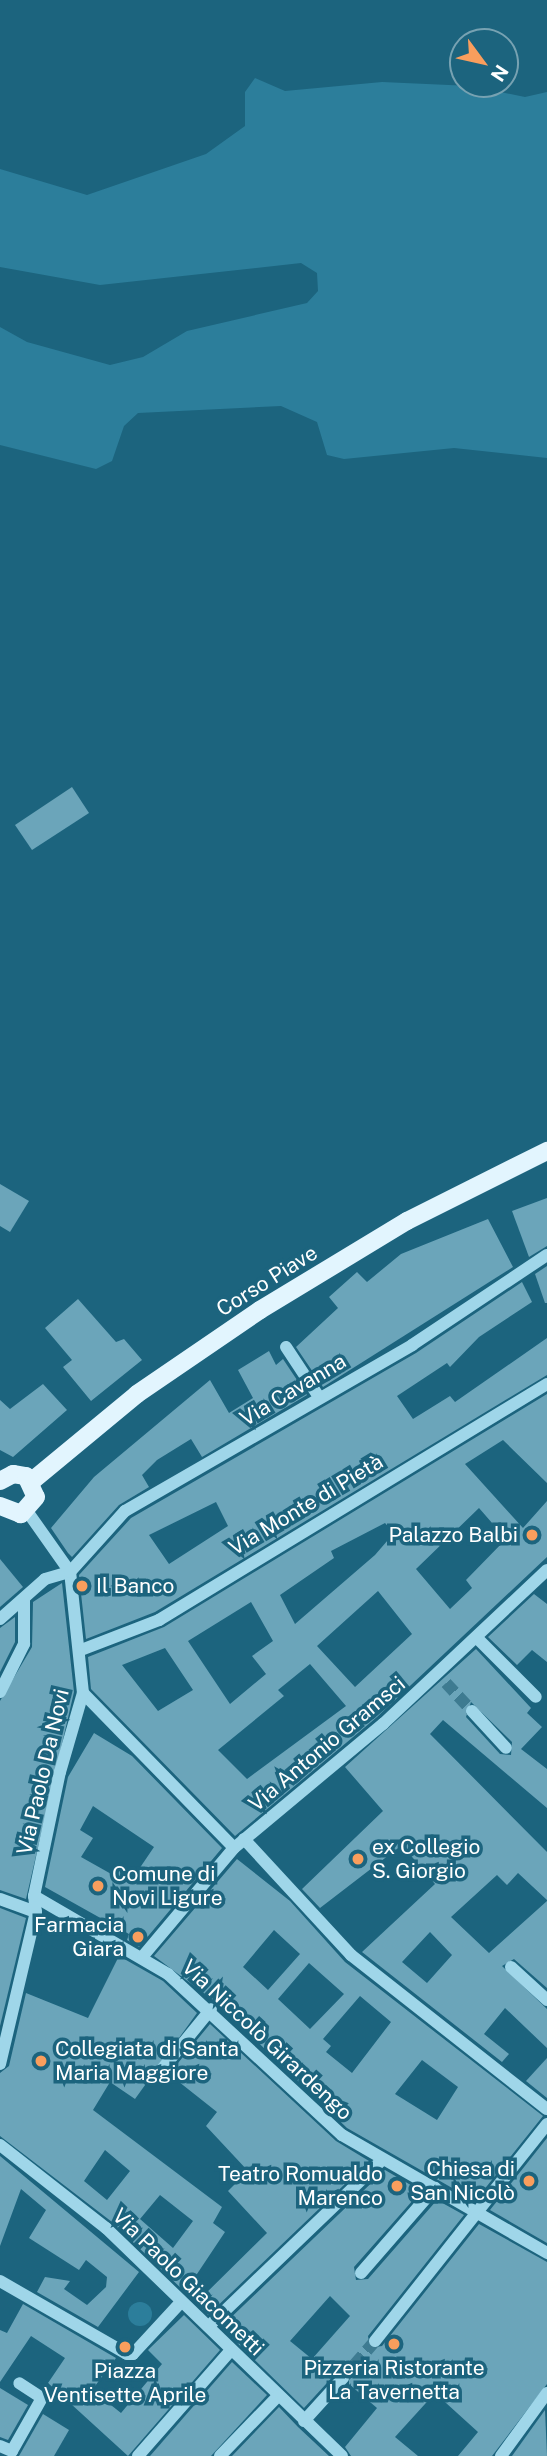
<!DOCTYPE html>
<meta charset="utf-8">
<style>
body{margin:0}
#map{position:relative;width:547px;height:2456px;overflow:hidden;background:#1c647e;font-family:"Public Sans",sans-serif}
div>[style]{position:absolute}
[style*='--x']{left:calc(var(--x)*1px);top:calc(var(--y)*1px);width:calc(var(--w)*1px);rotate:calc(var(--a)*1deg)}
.green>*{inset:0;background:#2c7e9b}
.round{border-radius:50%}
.building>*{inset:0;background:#6ba5ba}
.minor-tunnel>*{height:12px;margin-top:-6px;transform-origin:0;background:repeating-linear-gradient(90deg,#3e7b91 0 12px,transparent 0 18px)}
.minor>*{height:12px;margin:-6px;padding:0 6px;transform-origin:6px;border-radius:6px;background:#9fd6e9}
.major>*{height:18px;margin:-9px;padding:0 9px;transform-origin:9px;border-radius:9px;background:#e2f5fe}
.dots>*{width:19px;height:19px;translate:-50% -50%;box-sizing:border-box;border:4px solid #1c647e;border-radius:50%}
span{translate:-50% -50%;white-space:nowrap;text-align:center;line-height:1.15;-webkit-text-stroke:7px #1c647e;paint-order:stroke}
.street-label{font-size:21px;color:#fff}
.poi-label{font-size:21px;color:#fff}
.right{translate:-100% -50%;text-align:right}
.left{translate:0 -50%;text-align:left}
.north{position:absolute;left:449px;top:28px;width:70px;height:70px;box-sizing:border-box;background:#1c647e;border:2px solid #77a2b2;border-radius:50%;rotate:123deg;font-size:19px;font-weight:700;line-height:28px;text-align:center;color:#fff}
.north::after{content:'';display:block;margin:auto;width:24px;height:32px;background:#f99e5d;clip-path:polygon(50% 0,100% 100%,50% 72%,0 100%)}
</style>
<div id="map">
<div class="green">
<i style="clip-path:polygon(255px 78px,285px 91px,382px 82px,471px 86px,525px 97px,547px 92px,547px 458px,454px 448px,344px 459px,327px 455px,317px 422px,281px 406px,138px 413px,124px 426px,112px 461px,96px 469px,0 445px,0 327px,27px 342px,110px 365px,143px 357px,187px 331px,307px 303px,318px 291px,317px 273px,301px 263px,100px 285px,0 267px,0 169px,87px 195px,206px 154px,245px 126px,245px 92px)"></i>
<i class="round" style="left:128px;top:2302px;width:24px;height:24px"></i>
</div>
<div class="building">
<i style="clip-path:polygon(72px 787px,89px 813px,32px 850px,15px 825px)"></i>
<i style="clip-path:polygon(0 1184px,29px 1201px,10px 1232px,0 1226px)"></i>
<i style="clip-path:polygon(547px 1198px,547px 1246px,529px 1257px,512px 1211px)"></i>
<i style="clip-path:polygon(488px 1219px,513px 1267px,323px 1387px,296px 1347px,338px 1308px,329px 1297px,357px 1272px,367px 1282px,401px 1254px)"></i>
<i style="clip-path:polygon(547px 1266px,547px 1303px,545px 1303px,535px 1274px)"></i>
<i style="clip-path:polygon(evenodd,522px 1282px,532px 1302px,479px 1337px,450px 1367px,447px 1363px,397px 1396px,413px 1419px,450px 1396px,455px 1402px,547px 1338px,547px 1375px,155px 1612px,86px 1639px,79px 1575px,131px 1518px,416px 1353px,522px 1282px,216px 1502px,228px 1526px,169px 1564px,149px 1535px,216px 1502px)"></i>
<i style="clip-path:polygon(78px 1299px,116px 1342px,124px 1339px,142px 1360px,91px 1401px,63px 1367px,72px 1360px,45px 1328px)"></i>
<i style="clip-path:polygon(269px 1351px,276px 1365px,283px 1359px,307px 1395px,202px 1457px,191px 1439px,157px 1460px,142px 1475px,149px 1487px,119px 1505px,72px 1557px,68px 1553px,51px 1528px,94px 1477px,210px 1380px,229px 1413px,253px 1398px,238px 1370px)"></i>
<i style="clip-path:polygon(43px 1384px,67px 1410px,13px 1457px,0 1450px,0 1400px,10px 1409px)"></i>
<i style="clip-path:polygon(evenodd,547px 1394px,547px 1483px,503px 1440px,465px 1464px,523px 1528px,547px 1501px,547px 1557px,377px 1717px,235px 1836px,91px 1689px,88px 1657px,164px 1627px,547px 1394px,479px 1508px,506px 1539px,466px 1580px,472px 1588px,450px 1609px,416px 1569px,479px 1508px,547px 1394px,385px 1523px,394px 1533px,375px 1555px,295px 1624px,280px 1595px,334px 1558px,331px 1551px,385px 1523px,547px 1394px,378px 1591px,412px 1634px,355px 1687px,317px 1646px,378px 1591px,547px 1394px,251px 1602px,273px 1641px,252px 1656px,266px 1674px,230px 1704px,188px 1641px,251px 1602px,547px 1394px,165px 1648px,193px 1690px,158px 1711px,122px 1665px,165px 1648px,547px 1394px,310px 1664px,346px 1706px,247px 1779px,218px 1750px,284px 1696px,278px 1690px,310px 1664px)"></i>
<i style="clip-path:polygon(0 1559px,23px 1587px,0 1607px)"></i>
<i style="clip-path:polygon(62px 1583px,74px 1692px,26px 1899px,0 1890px,0 1701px,32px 1647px,33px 1602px)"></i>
<i style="clip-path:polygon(534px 1594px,547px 1604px,547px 1662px,532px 1650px,517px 1665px,488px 1637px)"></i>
<i style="clip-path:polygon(15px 1617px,15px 1642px,0 1672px,0 1628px)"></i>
<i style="clip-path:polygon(evenodd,476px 1649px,531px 1708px,527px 1713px,542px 1727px,521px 1749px,547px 1769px,547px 1808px,443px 1720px,430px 1734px,547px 1852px,547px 1900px,518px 1873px,507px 1885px,497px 1875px,451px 1917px,489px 1953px,547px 1901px,547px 1988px,514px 1959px,502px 1966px,547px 2009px,547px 2048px,505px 2008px,484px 2034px,509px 2054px,502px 2062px,362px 1952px,435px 1884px,402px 1845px,320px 1908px,302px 1889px,383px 1811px,345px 1767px,476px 1649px,471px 1702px,512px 1742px,511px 1755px,500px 1754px,466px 1717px,471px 1702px,476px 1649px,430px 1932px,452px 1955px,427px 1983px,402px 1962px,430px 1932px)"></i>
<i style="clip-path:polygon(evenodd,94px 1733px,132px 1756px,222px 1848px,139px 1947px,127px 1940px,129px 1934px,45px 1887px,68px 1777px,94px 1733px,93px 1806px,154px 1847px,135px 1875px,118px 1865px,113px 1875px,81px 1857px,93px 1838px,80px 1830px,93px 1806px)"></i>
<i style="clip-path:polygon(evenodd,237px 1859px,290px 1901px,345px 1962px,543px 2116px,475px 2201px,347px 2128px,217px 2003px,154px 1956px,237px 1859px,274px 1930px,300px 1954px,268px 1990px,243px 1967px,274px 1930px,237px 1859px,309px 1963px,344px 1994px,310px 2029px,278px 1999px,309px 1963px,237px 1859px,360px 1996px,391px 2022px,352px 2073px,326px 2052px,331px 2046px,323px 2039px,360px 1996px,237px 1859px,422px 2060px,458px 2087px,437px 2120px,395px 2094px,422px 2060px)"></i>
<i style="clip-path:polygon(0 1908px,26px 1918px,0 2026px)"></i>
<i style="clip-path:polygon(evenodd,119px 1956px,163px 1981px,197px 2013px,135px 2099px,110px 2082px,93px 2110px,222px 2207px,213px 2223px,225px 2232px,185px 2292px,112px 2222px,0 2136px,0 2073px,9px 2066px,26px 1993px,88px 2018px,119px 1956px,105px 2150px,130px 2171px,107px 2200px,84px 2181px,105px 2150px,119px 1956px,160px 2195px,193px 2221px,173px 2248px,140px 2219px,160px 2195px)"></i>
<i style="clip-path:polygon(210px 2024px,336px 2141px,369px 2161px,208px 2315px,196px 2303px,267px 2233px,228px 2191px,248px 2171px,206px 2126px,217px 2112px,169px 2074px)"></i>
<i style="clip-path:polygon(547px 2058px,547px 2098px,526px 2081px)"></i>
<i style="clip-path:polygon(547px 2138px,547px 2243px,490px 2210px)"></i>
<i style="clip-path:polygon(0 2156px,139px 2272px,98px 2327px,37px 2292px,45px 2277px,70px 2281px,64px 2289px,87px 2305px,106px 2287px,107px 2277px,86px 2260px,79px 2270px,29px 2238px,46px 2210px,21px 2189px,0 2246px)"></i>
<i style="clip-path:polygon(evenodd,385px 2170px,421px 2191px,354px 2267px,356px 2280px,368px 2279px,437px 2200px,464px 2215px,368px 2336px,370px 2348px,382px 2346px,479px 2224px,547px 2262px,547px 2384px,492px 2456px,458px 2456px,478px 2432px,435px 2393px,395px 2437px,418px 2456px,351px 2456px,345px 2447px,377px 2408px,349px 2384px,349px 2372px,337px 2372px,304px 2408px,221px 2327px,385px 2170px,330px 2296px,350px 2316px,312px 2359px,290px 2341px,330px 2296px)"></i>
<i style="clip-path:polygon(23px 2304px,116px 2358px,92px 2390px,121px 2413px,162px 2364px,148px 2350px,184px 2315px,220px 2350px,128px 2456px,48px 2383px,65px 2358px,31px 2336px,0 2382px,0 2330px,7px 2333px)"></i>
<i style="clip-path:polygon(232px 2362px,267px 2395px,211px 2456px,150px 2456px)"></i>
<i style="clip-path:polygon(0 2388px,28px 2405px,8px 2440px,0 2437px)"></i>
<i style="clip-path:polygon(279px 2407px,298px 2427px,329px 2456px,232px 2456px)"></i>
<i style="clip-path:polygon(545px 2410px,547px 2456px,512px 2456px)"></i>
<i style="clip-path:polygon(43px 2414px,69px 2430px,54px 2456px,19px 2456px)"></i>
</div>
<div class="minor-tunnel">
<i style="--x:446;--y:1683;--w:38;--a:47"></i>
<i style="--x:343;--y:2378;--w:49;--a:-49.1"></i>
</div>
<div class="minor">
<i style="--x:286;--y:1347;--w:56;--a:56.6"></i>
<i style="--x:0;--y:1619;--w:60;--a:-41.6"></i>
<i style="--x:45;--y:1579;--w:26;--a:-16"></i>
<i style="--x:70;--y:1572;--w:75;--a:-125.2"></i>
<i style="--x:477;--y:1638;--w:83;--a:45"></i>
<i style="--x:81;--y:1650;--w:84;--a:-21"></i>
<i style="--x:159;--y:1620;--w:454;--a:-31.3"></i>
<i style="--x:0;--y:1692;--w:54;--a:-63.4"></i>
<i style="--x:24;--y:1644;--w:44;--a:-90"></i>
<i style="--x:83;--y:1693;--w:216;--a:45.7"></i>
<i style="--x:472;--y:1711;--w:50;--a:47.4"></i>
<i style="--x:244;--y:1839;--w:158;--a:47.3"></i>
<i style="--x:351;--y:1955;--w:249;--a:38.2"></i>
<i style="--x:34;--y:1896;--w:155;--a:30.2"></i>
<i style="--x:168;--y:1974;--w:237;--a:42.8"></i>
<i style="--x:342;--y:2135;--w:237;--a:29.9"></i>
<i style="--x:0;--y:1899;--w:38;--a:20"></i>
<i style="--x:143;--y:1956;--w:141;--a:-49.9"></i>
<i style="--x:234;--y:1848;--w:194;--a:-39.8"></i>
<i style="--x:383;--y:1724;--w:225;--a:-43.2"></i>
<i style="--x:511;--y:1967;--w:49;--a:42.5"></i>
<i style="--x:0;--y:2064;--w:156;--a:-76.7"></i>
<i style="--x:36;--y:1912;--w:16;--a:-97"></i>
<i style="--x:34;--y:1896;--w:127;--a:-78.2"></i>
<i style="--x:60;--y:1772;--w:82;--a:-73.8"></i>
<i style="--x:83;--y:1693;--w:122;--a:-96.1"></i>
<i style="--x:70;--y:1572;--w:82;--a:-48"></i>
<i style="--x:125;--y:1511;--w:332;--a:-30"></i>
<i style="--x:412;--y:1345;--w:162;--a:-33.7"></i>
<i style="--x:154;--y:2079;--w:90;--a:-50.8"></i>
<i style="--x:0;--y:2145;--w:135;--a:38.1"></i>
<i style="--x:106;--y:2228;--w:328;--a:44"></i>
<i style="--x:361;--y:2273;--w:113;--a:-49"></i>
<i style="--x:0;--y:2281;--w:146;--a:29.9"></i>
<i style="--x:127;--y:2354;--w:6;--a:0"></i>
<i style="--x:133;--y:2354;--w:71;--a:-47.3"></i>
<i style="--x:210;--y:2325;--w:238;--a:-43.8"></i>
<i style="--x:375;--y:2341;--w:277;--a:-51.6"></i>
<i style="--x:304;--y:2421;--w:58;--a:-47.8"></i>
<i style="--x:0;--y:2446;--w:13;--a:23"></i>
<i style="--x:12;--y:2451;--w:61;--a:-60.5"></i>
<i style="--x:42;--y:2398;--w:27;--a:-147"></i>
<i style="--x:138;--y:2456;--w:141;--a:-48.7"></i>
<i style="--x:220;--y:2456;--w:83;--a:-46"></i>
<i style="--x:501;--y:2456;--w:78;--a:-53.9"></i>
</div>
<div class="major">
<i style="--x:0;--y:1481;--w:15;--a:-28"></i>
<i style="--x:13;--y:1474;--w:13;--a:9"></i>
<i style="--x:26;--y:1476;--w:23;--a:65"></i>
<i style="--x:36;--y:1497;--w:23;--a:131"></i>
<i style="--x:21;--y:1514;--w:22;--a:-159"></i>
<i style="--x:32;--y:1481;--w:136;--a:-39.6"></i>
<i style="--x:137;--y:1394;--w:149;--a:-34.3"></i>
<i style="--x:260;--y:1310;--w:172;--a:-31.2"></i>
<i style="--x:407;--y:1221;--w:157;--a:-26.6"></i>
</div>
<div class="dots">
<i style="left:532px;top:1535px;background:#f99e5d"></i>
<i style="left:82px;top:1586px;background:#f99e5d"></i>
<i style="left:358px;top:1859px;background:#f99e5d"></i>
<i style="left:98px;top:1886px;background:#f99e5d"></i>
<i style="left:138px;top:1937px;background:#f99e5d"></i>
<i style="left:41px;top:2061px;background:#f99e5d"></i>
<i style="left:529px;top:2181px;background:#f99e5d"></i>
<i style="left:397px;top:2186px;background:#f99e5d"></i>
<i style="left:394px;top:2344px;background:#f99e5d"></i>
<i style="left:125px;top:2347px;background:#f99e5d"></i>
</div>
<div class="street-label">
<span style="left:267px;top:1281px;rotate:-32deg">Corso Piave</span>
<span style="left:293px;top:1390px;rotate:-31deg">Via Cavanna</span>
<span style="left:306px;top:1505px;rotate:-31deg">Via Monte di Pietà</span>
<span style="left:327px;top:1744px;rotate:-40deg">Via Antonio Gramsci</span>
<span style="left:43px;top:1772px;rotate:-77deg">Via Paolo Da Novi</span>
<span style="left:267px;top:2040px;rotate:43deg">Via Niccolò Girardengo</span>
<span style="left:188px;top:2282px;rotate:44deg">Via Paolo Giacometti</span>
</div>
<div class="poi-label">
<span class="right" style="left:518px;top:1535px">Palazzo Balbi</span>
<span class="left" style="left:96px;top:1586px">Il Banco</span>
<span class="left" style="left:372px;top:1859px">ex Collegio<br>S. Giorgio</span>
<span class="left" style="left:112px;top:1886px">Comune di<br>Novi Ligure</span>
<span class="right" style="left:124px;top:1937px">Farmacia<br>Giara</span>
<span class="left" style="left:55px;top:2061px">Collegiata di Santa<br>Maria Maggiore</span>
<span class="right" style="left:515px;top:2181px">Chiesa di<br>San Nicolò</span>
<span class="right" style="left:383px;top:2186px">Teatro Romualdo<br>Marenco</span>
<span style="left:394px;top:2380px">Pizzeria Ristorante<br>La Tavernetta</span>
<span style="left:125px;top:2383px">Piazza<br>Ventisette Aprile</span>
</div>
<div class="north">N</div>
</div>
